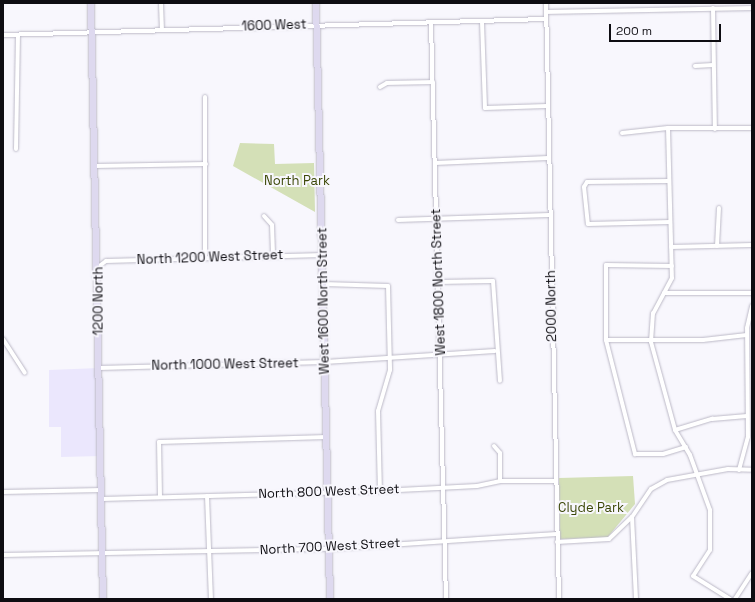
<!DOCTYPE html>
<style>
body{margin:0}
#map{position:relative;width:755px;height:602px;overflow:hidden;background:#f8f7fd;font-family:"Space Grotesk",sans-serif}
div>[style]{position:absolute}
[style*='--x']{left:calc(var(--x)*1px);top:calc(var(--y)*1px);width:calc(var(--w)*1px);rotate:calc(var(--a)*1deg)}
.built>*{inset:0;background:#ebe7fd}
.green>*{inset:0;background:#d4e0b7}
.roads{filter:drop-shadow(0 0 1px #bcb9c7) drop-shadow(0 0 1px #bcb9c7)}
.street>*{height:4px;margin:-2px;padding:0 2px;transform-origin:2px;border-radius:2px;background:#fff}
.secondary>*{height:6px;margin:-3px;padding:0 3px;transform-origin:3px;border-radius:3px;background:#ded9ef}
span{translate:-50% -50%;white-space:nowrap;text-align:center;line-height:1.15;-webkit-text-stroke:4px #f8f7fd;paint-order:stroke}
.street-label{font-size:13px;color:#0e0d12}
.park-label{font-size:13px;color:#3c4808}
.frame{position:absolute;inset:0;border:4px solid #0e0d12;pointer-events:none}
.scale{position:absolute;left:609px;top:24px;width:112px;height:18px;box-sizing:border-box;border:2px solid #0e0d12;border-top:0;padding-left:5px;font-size:12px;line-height:14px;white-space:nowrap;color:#0e0d12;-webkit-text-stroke:3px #f8f7fd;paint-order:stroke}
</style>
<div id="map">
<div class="built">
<i style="clip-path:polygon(99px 368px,101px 456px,61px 457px,61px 427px,49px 427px,49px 370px)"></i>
</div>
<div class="green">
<i style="clip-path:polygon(240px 143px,274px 144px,275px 164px,314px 163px,315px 212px,233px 166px)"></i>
<i style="clip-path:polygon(633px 476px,635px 504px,607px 538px,560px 539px,559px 478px)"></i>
</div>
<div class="roads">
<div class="street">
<i style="--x:161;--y:3;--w:26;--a:88"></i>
<i style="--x:546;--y:3;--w:596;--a:88.75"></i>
<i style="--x:713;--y:8;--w:121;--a:89.1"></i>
<i style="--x:546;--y:12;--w:206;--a:-1.1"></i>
<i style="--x:482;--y:22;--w:86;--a:88"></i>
<i style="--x:485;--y:108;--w:62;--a:-1.8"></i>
<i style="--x:431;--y:23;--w:576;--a:88.51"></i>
<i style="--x:3;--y:35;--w:543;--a:-1.69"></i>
<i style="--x:695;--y:66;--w:18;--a:-3"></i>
<i style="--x:380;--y:87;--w:8;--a:-30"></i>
<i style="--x:387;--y:83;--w:46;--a:-1.2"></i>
<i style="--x:205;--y:97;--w:161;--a:90"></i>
<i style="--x:668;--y:128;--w:150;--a:88.5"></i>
<i style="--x:672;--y:278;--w:40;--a:118"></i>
<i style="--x:653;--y:313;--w:29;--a:94"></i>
<i style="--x:651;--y:342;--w:91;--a:74.7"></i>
<i style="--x:675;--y:430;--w:29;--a:59"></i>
<i style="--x:690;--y:455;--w:59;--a:70"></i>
<i style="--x:710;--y:510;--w:40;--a:90"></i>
<i style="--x:710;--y:550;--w:31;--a:123"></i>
<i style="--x:693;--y:576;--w:44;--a:31.9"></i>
<i style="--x:622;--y:133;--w:46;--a:-6.2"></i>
<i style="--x:668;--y:128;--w:84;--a:0"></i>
<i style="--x:16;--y:149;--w:114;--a:-89"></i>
<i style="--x:435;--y:163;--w:113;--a:-2.5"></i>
<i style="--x:95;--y:166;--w:111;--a:-1"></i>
<i style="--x:669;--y:181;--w:82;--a:179.3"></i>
<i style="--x:587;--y:182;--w:6;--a:121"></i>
<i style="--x:584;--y:187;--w:37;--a:84"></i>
<i style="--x:588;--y:224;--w:82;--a:-1.4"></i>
<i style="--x:264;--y:216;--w:12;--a:48"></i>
<i style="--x:272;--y:225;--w:31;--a:88"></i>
<i style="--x:398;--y:220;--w:151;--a:-1.9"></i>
<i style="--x:717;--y:246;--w:38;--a:-87"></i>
<i style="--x:671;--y:247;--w:81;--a:-1.4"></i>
<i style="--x:672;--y:266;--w:66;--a:-179.1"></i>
<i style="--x:606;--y:265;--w:75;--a:90"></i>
<i style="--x:606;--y:340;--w:118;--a:75.7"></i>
<i style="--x:635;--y:454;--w:28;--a:0"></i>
<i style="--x:663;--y:454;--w:24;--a:-17"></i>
<i style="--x:98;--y:267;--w:10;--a:-37"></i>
<i style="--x:106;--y:261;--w:217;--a:-1.6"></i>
<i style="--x:438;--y:282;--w:55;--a:-1"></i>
<i style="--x:493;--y:281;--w:100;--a:86"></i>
<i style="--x:324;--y:284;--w:64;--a:1.8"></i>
<i style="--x:388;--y:286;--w:84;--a:88.6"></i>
<i style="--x:390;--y:370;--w:43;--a:106.3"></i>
<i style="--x:378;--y:411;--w:80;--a:88.6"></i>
<i style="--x:664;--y:293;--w:88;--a:0"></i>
<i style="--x:3;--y:339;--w:40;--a:57.1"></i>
<i style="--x:606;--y:340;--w:97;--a:0"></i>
<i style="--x:703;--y:340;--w:44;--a:-6.5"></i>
<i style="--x:99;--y:368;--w:226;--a:-1.5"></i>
<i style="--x:325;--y:362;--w:170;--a:-3.7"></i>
<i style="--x:675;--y:430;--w:39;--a:-17"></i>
<i style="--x:712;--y:419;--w:35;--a:-5"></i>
<i style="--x:494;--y:446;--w:9;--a:49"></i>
<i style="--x:500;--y:453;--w:28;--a:90"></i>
<i style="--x:739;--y:470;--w:34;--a:-75"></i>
<i style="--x:748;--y:437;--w:109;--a:-90.5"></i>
<i style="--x:747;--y:328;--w:23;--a:-77"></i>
<i style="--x:3;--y:492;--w:99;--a:-1.2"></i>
<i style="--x:207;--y:496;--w:103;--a:87.8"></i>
<i style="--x:160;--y:497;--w:55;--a:-91"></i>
<i style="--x:159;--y:442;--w:168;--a:-1.7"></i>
<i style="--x:102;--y:499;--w:278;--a:-1.6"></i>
<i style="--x:380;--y:491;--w:97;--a:-3"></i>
<i style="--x:477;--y:486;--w:24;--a:-12"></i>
<i style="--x:500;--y:481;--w:56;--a:0"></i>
<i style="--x:632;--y:517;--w:82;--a:87.2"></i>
<i style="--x:557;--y:542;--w:52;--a:-3.3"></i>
<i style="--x:609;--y:539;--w:32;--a:-44"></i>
<i style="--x:632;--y:517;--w:34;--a:-56"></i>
<i style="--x:651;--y:489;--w:18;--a:-29"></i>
<i style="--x:667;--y:480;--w:62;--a:-10.2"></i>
<i style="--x:728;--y:469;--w:24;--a:2"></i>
<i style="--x:3;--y:555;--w:326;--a:-1.1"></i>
<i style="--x:329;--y:549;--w:228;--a:-3.8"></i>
<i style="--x:735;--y:599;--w:31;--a:-57"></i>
</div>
<div class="secondary">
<i style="--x:91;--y:3;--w:596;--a:88.85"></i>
<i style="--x:316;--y:3;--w:596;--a:88.65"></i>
</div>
</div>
<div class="street-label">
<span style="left:274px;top:26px;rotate:-2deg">1600 West</span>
<span style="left:210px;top:258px;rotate:-2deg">North 1200 West Street</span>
<span style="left:439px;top:282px;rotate:-92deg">West 1800 North Street</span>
<span style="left:99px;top:301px;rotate:-90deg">1200 North</span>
<span style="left:324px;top:301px;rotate:-91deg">West 1600 North Street</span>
<span style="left:552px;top:306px;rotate:-91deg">2000 North</span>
<span style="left:225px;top:365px;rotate:-1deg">North 1000 West Street</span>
<span style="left:329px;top:492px;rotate:-2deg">North 800 West Street</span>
<span style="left:330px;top:547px;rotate:-3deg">North 700 West Street</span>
</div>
<div class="park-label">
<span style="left:297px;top:181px">North Park</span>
<span style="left:591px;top:508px">Clyde Park</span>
</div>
<div class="frame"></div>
<div class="scale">200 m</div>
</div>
